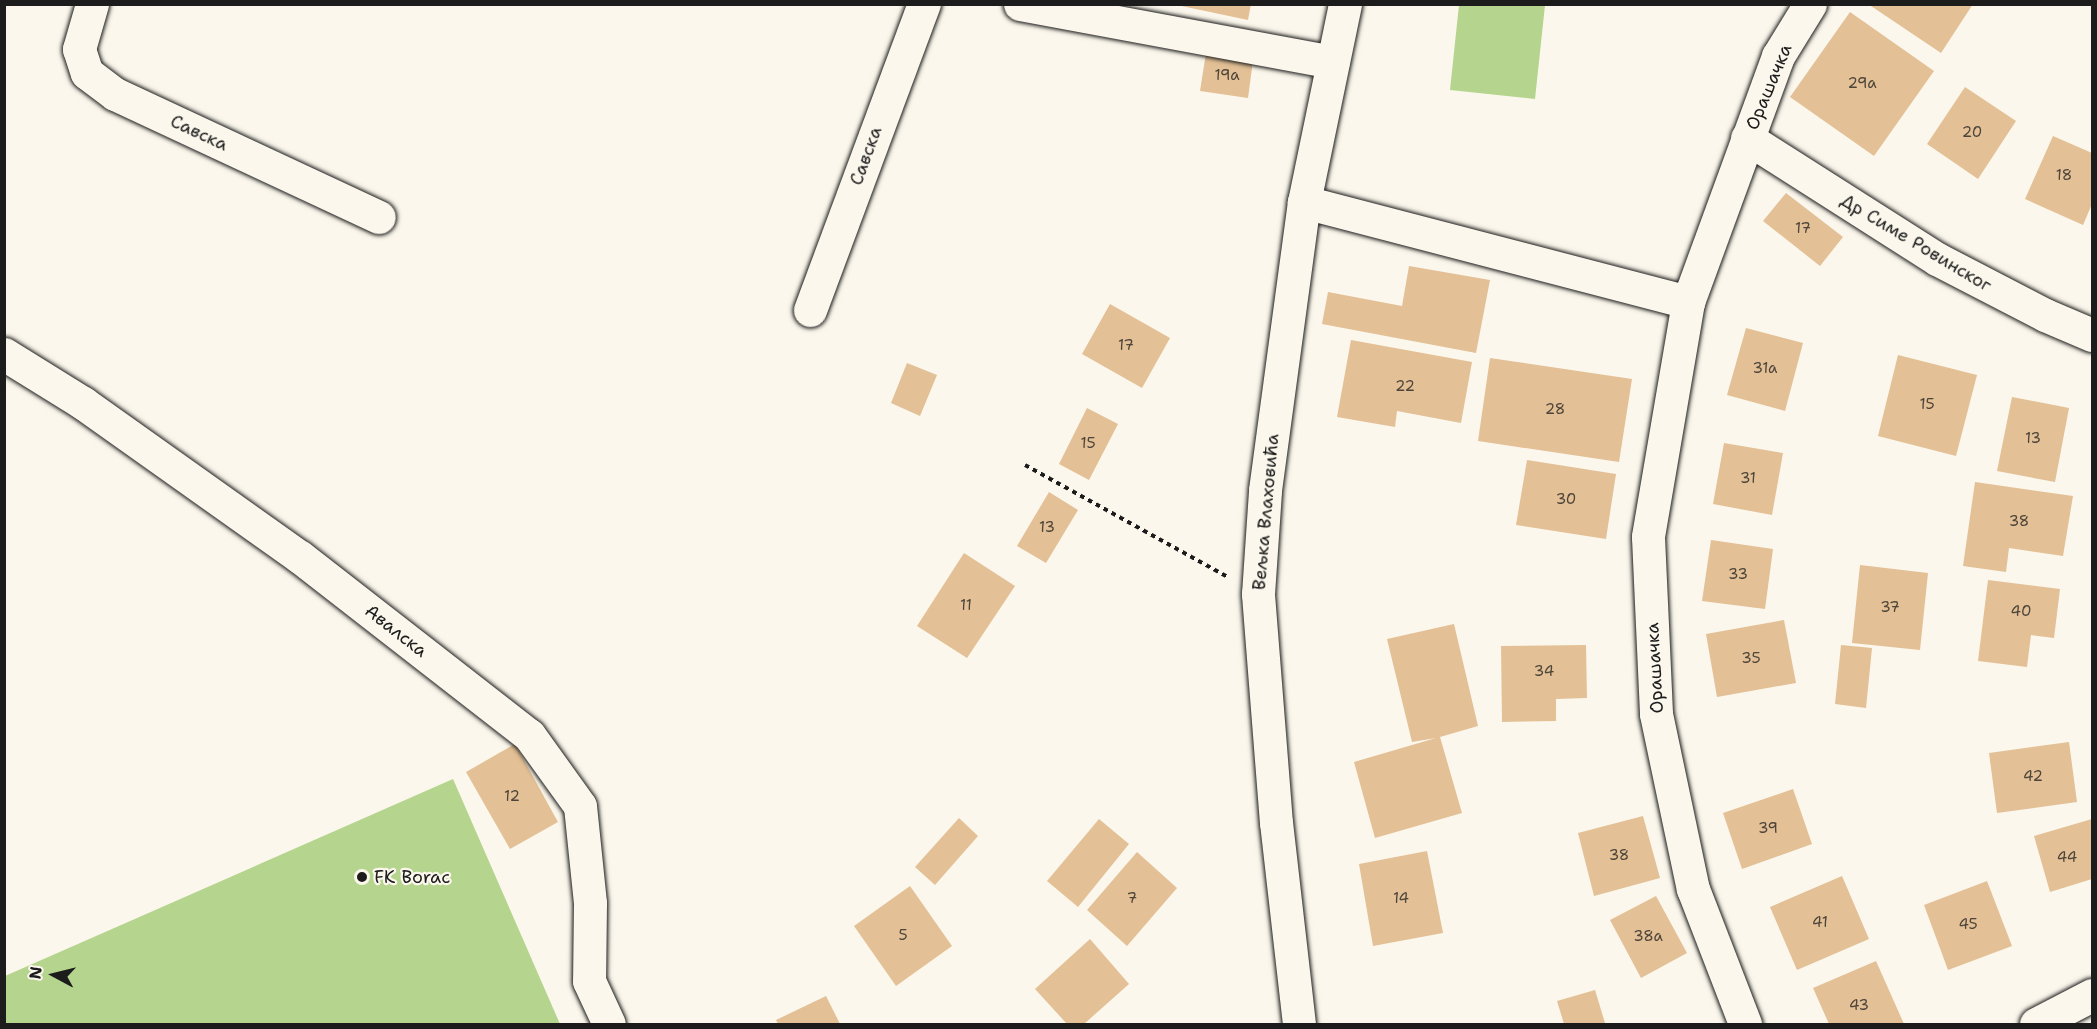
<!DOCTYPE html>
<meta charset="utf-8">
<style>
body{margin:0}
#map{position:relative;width:2097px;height:1029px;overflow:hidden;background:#fbf7ec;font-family:"Shantell Sans",sans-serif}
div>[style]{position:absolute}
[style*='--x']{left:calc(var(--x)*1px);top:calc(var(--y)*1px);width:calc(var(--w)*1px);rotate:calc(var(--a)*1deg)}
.green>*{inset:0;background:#b5d48d}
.building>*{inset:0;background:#e3c095}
.path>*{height:4px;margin-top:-2px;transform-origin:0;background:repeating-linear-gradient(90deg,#1c1c1c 0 4.5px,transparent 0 9px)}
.roads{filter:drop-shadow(0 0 2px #1c1c1c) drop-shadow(0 0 2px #1c1c1c)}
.minor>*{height:33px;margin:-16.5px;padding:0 16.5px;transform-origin:16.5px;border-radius:16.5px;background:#fbf7ec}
.tertiary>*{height:33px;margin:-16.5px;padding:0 16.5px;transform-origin:16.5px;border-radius:16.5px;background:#fbf7ec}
.dots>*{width:16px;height:16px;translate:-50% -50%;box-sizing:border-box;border:3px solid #fbf7ec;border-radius:50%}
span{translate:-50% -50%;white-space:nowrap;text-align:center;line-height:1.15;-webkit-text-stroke:4.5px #fbf7ec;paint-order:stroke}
.number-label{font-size:15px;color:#4e453a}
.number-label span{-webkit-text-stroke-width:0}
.street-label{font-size:18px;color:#1c1c1c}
.poi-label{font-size:18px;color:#1c1c1c}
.left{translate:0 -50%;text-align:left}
.frame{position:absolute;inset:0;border:6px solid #1c1c1c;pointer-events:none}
.north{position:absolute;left:24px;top:945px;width:60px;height:60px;-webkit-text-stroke:4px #fbf7ec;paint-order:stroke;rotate:277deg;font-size:16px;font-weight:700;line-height:24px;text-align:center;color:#1c1c1c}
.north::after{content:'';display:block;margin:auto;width:21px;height:27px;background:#1c1c1c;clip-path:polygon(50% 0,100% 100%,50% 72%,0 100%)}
</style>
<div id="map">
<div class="green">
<i style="clip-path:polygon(1459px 5px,1545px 5px,1535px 99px,1450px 90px)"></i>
<i style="clip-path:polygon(453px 779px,560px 1024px,5px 1024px,5px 976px)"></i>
</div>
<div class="building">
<i style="clip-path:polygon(1172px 4px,1251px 4px,1248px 20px)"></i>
<i style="clip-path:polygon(1868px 4px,1973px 4px,1941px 53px)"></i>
<i style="clip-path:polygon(1850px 12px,1934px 71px,1874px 156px,1790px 97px)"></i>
<i style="clip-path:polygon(1206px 53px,1253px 60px,1248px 98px,1200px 91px)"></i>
<i style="clip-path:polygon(1965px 87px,2016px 121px,1978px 179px,1927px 144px)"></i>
<i style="clip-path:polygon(2053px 136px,2092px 153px,2092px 204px,2083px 225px,2025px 199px)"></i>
<i style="clip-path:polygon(1786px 193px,1843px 237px,1820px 266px,1763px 221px)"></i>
<i style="clip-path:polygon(1409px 266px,1490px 280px,1476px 353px,1322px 324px,1328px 292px,1402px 306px)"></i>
<i style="clip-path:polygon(1110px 304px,1170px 338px,1142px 388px,1082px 354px)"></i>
<i style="clip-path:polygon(1746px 328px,1803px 343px,1785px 411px,1727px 395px)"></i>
<i style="clip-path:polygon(1351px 340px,1472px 362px,1461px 423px,1397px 411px,1395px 427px,1337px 417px)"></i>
<i style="clip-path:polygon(1898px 355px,1977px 375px,1956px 456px,1878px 436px)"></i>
<i style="clip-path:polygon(1490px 358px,1632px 379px,1619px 462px,1478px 441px)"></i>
<i style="clip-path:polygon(907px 363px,937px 375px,920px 416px,891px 403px)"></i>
<i style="clip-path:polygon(2012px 397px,2069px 408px,2055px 482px,1997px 471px)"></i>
<i style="clip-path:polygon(1087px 408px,1118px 424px,1089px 480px,1059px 464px)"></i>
<i style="clip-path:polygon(1724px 443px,1783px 453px,1772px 515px,1713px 504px)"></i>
<i style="clip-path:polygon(1527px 460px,1616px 474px,1606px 539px,1516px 525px)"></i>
<i style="clip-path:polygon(1975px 482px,2073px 496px,2063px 556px,2009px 548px,2006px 572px,1963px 566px)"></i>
<i style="clip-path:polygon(1049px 492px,1078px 510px,1046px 563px,1017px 546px)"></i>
<i style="clip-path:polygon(1711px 540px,1773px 549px,1765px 609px,1702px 601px)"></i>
<i style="clip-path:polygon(964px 553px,1015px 586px,967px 658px,917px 626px)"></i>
<i style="clip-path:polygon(1860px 565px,1928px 573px,1920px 650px,1852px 643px)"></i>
<i style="clip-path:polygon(1988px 580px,2060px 589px,2054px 638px,2031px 635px,2027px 667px,1978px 661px)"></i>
<i style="clip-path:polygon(1784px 620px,1796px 683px,1717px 697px,1706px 634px)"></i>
<i style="clip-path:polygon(1454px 624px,1478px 726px,1440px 737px,1462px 813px,1375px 838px,1354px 762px,1436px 738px,1412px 742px,1387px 639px)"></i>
<i style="clip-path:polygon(1586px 645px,1587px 698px,1556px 699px,1556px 721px,1502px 722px,1501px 646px)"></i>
<i style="clip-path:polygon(1841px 645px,1872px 648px,1866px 708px,1835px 704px)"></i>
<i style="clip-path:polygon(2069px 742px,2077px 802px,1997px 813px,1989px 753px)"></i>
<i style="clip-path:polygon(515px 744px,558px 822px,510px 849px,466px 772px)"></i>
<i style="clip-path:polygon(1793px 789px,1812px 844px,1742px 869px,1723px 813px)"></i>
<i style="clip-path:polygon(1643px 816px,1660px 878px,1594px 896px,1578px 833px)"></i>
<i style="clip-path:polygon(959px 818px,978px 836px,935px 885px,915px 867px)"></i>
<i style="clip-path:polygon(1099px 819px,1129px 844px,1078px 907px,1047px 881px)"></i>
<i style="clip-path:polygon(2092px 819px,2092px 879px,2050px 892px,2034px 836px)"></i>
<i style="clip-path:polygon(1427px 851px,1443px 933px,1373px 946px,1359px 864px)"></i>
<i style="clip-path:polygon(1137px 852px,1177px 888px,1127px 946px,1087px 910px)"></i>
<i style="clip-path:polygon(1842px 876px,1869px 939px,1797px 970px,1770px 907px)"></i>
<i style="clip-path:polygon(1987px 881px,2012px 946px,1948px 970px,1924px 905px)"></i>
<i style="clip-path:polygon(910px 886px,952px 946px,896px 986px,854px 926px)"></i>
<i style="clip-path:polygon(1656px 896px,1687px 953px,1641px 978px,1610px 920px)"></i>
<i style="clip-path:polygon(1090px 939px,1129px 984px,1084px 1024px,1067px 1024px,1035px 989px)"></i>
<i style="clip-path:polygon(1876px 961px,1904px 1024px,1829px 1024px,1813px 988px)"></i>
<i style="clip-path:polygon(1595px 990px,1605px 1023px,1564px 1024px,1557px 1001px)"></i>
<i style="clip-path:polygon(826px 996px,840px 1024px,778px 1024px,776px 1020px)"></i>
</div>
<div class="path">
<i style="--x:1025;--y:465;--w:230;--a:28.9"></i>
</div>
<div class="roads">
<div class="minor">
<i style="--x:92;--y:4;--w:47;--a:106.1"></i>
<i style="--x:79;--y:49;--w:25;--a:72"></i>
<i style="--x:87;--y:73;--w:35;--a:37"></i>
<i style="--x:115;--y:94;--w:291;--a:25"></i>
<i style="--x:1020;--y:4;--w:318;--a:10.5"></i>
<i style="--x:1747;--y:138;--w:225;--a:32.5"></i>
<i style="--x:1937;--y:259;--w:122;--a:27.4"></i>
<i style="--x:2045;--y:315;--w:51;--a:23.1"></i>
<i style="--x:1304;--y:202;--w:397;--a:14.6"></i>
<i style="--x:1688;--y:302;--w:262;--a:-69.9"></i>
<i style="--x:1778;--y:56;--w:61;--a:-58.4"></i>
<i style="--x:1688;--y:302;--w:238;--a:99.7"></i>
<i style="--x:1648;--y:537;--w:177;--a:87.4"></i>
<i style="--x:1656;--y:714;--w:179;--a:78.1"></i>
<i style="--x:1693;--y:889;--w:145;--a:68.9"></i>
<i style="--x:810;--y:310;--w:327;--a:-69.6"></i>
<i style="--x:4;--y:354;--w:93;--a:31.8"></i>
<i style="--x:83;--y:403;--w:266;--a:35.4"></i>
<i style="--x:300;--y:557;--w:290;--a:37.9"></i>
<i style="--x:529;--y:735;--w:87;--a:54.3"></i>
<i style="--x:580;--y:806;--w:98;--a:84.1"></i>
<i style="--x:590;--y:903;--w:78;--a:90.7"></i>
<i style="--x:589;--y:981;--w:47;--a:65.1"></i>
<i style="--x:2036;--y:1024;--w:63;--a:-27.4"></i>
</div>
<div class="tertiary">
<i style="--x:1299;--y:1024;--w:202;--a:-96.5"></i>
<i style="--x:1276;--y:823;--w:230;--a:-94.5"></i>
<i style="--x:1258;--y:594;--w:104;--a:-86.1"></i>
<i style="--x:1265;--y:490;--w:291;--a:-82.3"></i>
<i style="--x:1304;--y:202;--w:202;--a:-78.3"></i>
</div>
</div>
<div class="dots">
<i style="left:362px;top:877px;background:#1c1c1c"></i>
</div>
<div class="number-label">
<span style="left:1227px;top:76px">19a</span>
<span style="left:1862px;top:84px">29a</span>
<span style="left:1972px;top:133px">20</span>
<span style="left:2064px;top:176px">18</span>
<span style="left:1803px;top:229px">17</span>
<span style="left:1126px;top:346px">17</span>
<span style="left:1765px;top:369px">31a</span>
<span style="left:1405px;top:387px">22</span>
<span style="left:1927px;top:405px">15</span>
<span style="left:1555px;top:410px">28</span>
<span style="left:2033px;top:439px">13</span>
<span style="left:1088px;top:444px">15</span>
<span style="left:1748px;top:479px">31</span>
<span style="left:1566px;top:500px">30</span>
<span style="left:2019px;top:522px">38</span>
<span style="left:1047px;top:528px">13</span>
<span style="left:1738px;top:575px">33</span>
<span style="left:966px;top:606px">11</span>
<span style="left:1890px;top:608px">37</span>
<span style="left:2021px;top:612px">40</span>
<span style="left:1751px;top:659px">35</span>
<span style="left:1544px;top:672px">34</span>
<span style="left:2033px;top:777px">42</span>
<span style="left:512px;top:797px">12</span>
<span style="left:1768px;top:829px">39</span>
<span style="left:1619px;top:856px">38</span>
<span style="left:2067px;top:858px">44</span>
<span style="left:1132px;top:899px">7</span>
<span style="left:1401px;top:899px">14</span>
<span style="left:1820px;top:923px">41</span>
<span style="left:1968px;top:925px">45</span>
<span style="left:903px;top:936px">5</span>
<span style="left:1648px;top:937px">38a</span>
<span style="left:1859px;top:1006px">43</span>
</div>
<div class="street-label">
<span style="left:1769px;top:87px;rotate:-67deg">Орашачка</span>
<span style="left:199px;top:133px;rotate:25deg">Савска</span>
<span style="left:866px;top:156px;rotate:-70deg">Савска</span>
<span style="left:1916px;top:243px;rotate:31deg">Др Симе Ровинског</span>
<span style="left:1266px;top:512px;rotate:-85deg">Вељка Влаховића</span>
<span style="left:396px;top:631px;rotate:38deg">Авалска</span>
<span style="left:1655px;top:668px;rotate:-93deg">Орашачка</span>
</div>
<div class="poi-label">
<span class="left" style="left:374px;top:877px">FK Borac</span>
</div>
<div class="frame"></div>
<div class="north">N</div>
</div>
